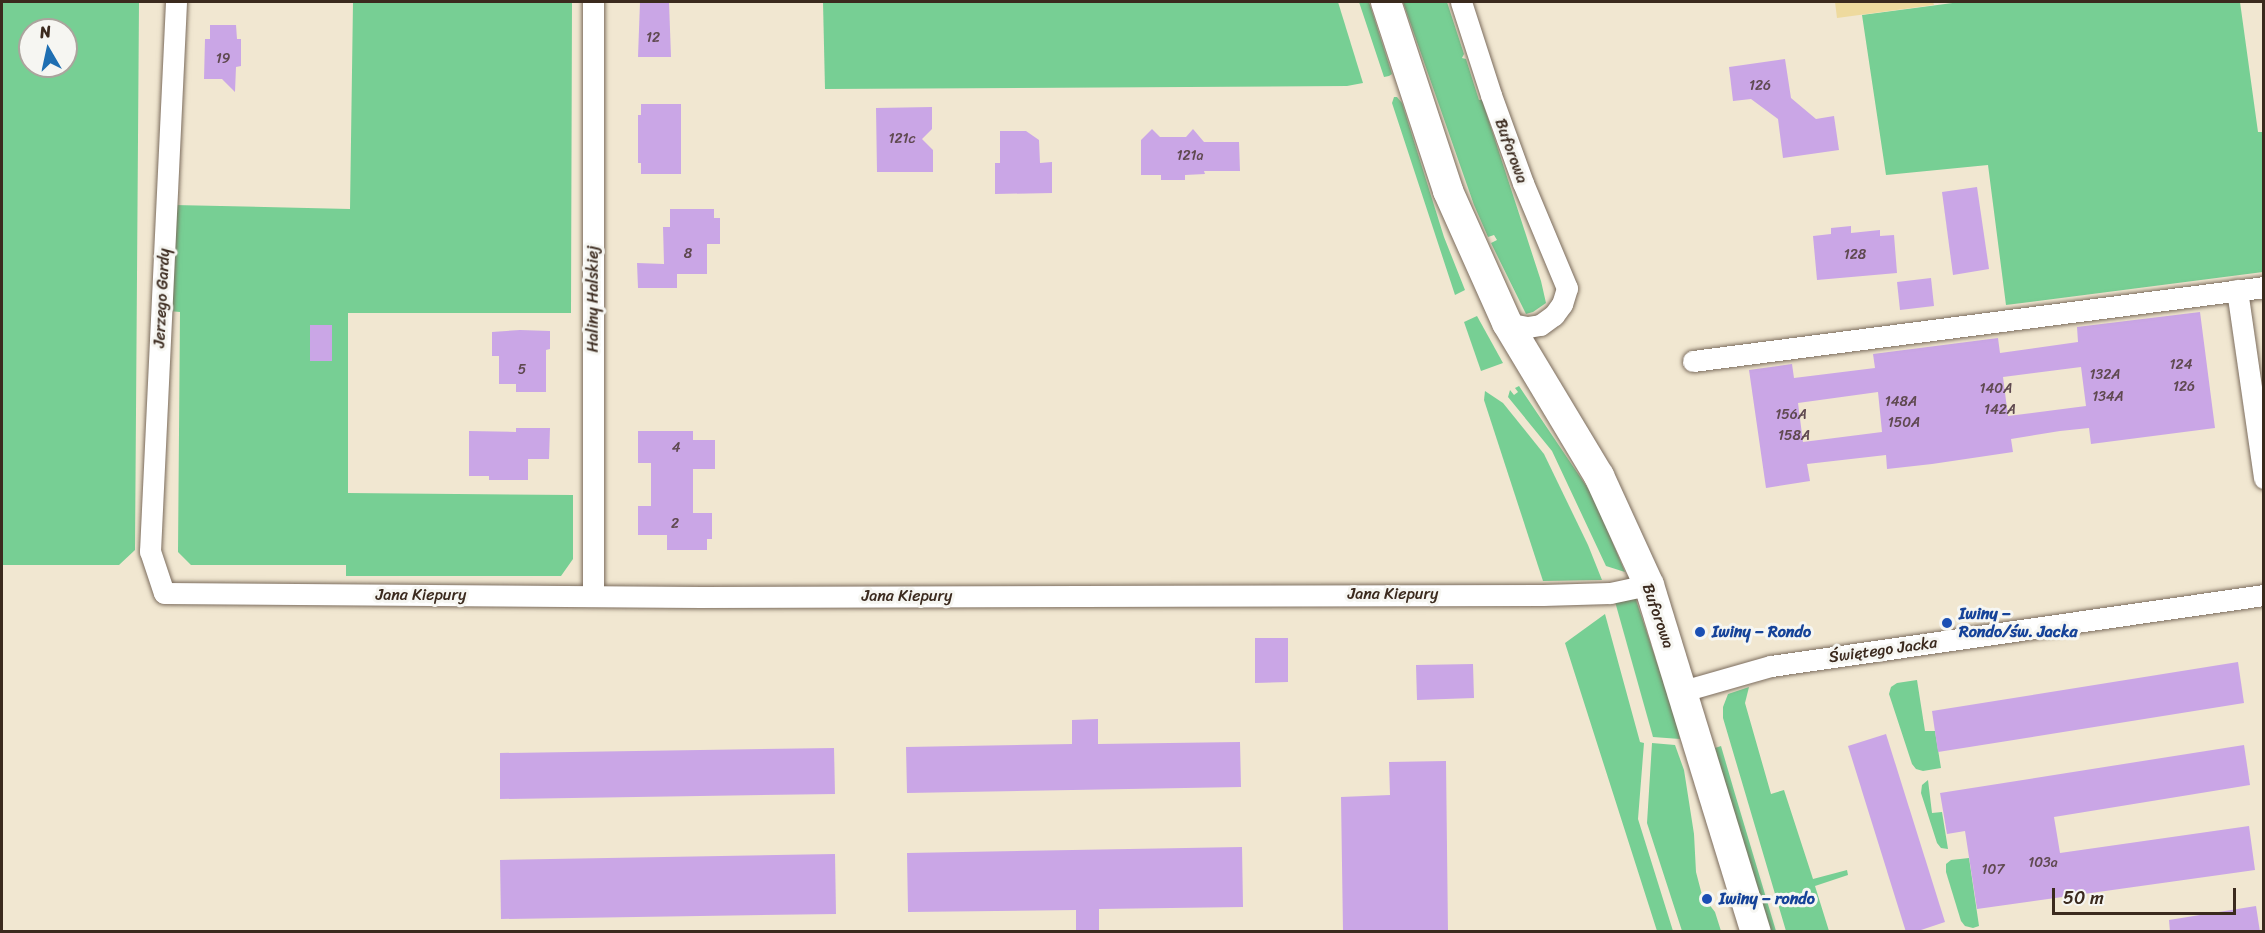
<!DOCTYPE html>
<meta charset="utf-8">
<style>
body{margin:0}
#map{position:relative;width:2265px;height:933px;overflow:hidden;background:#f1e7d1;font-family:Sriracha,sans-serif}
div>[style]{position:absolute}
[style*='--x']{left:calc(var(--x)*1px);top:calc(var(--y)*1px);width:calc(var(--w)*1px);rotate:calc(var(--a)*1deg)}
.green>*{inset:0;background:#77cf94}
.sand>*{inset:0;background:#eeda9e}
.building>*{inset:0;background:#caa6e6}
.roads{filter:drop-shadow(0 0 2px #7b6c5d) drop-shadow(0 0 2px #7b6c5d)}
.street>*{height:21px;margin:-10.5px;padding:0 10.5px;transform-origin:10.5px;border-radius:10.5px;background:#fff}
.secondary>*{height:30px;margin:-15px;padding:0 15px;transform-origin:15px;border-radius:15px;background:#fff}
.dots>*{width:16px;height:16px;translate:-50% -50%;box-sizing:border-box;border:3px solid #f6f6f2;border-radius:50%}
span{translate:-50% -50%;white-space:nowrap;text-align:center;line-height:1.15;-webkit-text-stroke:6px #f6f6f2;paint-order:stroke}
.number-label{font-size:14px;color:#5f4950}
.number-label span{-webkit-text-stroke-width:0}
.street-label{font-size:16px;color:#3b2a1e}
.transit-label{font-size:16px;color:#164399;font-weight:700}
.left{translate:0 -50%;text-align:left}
.frame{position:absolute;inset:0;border:3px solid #3b2a1e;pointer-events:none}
.north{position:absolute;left:18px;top:18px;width:60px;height:60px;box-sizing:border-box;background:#f6f6f2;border:2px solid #aba49d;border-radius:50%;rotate:351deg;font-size:16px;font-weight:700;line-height:24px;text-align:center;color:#3b2a1e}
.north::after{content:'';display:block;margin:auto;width:21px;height:27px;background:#1f6fb2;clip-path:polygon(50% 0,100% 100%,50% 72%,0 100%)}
.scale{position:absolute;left:2052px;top:888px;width:184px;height:27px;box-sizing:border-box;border:3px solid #3b2a1e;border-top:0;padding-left:8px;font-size:18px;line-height:21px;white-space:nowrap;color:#3b2a1e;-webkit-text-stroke:4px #f6f6f2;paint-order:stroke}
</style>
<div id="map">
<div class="green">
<i style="clip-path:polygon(evenodd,2px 2px,139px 2px,135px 550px,119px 565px,2px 565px,2px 2px,30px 30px,66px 30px,66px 66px,30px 66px,30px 30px)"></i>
<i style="clip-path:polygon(353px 2px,572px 2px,571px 313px,348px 313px,348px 493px,573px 495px,573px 559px,561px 576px,346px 576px,346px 565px,191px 565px,178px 552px,180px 312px,169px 311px,174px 205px,350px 209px)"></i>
<i style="clip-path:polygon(823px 2px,1338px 2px,1363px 83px,1347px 86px,825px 89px)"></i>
<i style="clip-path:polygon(1359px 2px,1369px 2px,1392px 74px,1389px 76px,1384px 77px)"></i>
<i style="clip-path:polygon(1403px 2px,1447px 2px,1464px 54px,1462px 58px,1466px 59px,1479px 100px,1482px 100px,1541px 281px,1546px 303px,1533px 312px,1526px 314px,1491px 243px,1497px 240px,1494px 235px,1488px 237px,1474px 205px)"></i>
<i style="clip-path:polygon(1960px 2px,2240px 2px,2258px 132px,2263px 132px,2263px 272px,2006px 305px,1988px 165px,1886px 175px,1862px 15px)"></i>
<i style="clip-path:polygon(1394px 97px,1397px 97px,1402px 103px,1444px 237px,1465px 290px,1455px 295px,1392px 103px)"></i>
<i style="clip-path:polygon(1477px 316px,1503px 363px,1481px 371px,1464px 322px)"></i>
<i style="clip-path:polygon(1519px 386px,1593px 496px,1625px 572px,1606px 566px,1552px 451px,1508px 397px,1510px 390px,1514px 395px,1518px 392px,1515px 388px)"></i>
<i style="clip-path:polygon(1485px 391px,1503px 403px,1544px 454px,1588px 545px,1602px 580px,1543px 581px,1484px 400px)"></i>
<i style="clip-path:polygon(1634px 594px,1676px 720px,1680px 739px,1653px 737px,1614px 598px)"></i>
<i style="clip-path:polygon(1605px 614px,1640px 742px,1644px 743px,1638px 819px,1673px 931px,1657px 931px,1565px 643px)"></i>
<i style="clip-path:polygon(1917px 680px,1925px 731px,1935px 731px,1941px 768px,1923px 771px,1916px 769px,1912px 764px,1889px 694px,1891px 687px,1897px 683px)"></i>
<i style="clip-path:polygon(1749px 687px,1745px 703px,1771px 794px,1784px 790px,1813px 879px,1847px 870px,1848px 875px,1815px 886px,1829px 931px,1786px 931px,1723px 718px,1723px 707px,1728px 694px)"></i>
<i style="clip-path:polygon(1652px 743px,1675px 745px,1684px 770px,1694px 834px,1696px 872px,1702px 895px,1715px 912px,1721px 931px,1682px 931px,1647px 823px)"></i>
<i style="clip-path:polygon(1721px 746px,1735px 794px,1776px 931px,1769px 931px,1715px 748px)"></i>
<i style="clip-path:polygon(1928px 780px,1932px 813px,1942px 812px,1948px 849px,1941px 848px,1937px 843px,1921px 793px,1922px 785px)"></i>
<i style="clip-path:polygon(1969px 858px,1979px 926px,1973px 928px,1965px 926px,1961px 921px,1946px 872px,1946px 864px,1951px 860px)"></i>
</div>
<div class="sand">
<i style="clip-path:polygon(1835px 2px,1933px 2px,1934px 5px,1837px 18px)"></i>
</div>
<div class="building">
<i style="clip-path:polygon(640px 2px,669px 2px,671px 57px,638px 57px)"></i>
<i style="clip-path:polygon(210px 25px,236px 25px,237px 39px,241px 39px,241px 66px,236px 67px,235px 92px,222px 79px,204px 79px,205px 39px,210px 39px)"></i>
<i style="clip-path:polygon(1785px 59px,1791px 98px,1816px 119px,1834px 116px,1839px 150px,1783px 158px,1778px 119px,1751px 99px,1733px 101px,1729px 67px)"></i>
<i style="clip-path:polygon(641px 104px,681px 104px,681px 174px,641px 174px,641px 163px,638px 163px,638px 115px,641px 115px)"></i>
<i style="clip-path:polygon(932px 107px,932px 129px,922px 139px,933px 150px,933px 172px,877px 172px,876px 108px)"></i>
<i style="clip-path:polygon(1152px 129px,1160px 137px,1186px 137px,1193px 129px,1204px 142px,1239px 142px,1240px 171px,1204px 171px,1205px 174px,1185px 175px,1185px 180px,1161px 180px,1161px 175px,1141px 175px,1141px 140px)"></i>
<i style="clip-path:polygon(1000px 131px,1026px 131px,1039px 140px,1040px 163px,1052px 162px,1052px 193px,995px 194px,995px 163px,1000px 163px)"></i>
<i style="clip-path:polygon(1977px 187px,1989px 269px,1953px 275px,1942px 192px)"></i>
<i style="clip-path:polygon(670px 209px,714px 209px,714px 218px,720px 218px,720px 244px,707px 244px,707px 274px,677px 274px,677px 288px,638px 288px,637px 263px,664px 264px,663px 227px,670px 227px)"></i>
<i style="clip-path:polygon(1851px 226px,1851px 233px,1880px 230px,1880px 236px,1894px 235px,1897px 273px,1817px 280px,1813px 236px,1831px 234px,1831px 228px)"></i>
<i style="clip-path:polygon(1931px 278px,1934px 306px,1900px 310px,1897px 282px)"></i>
<i style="clip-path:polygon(evenodd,2200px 312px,2215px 428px,2091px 444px,2089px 428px,2060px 431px,2011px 439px,2013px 452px,1932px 464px,1887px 469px,1886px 455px,1807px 464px,1810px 481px,1766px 488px,1749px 370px,1792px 364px,1794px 378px,1875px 368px,1873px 354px,1998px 338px,2000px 353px,2078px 342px,2077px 327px,2200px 312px,2081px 367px,2086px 406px,2008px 416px,2003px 377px,2081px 367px,2200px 312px,1878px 392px,1882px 432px,1803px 442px,1798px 403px,1878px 392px)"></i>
<i style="clip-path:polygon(310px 325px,332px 325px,332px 361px,310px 361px)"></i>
<i style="clip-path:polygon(520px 330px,550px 331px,550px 349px,546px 350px,546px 392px,516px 392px,516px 384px,499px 384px,499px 356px,492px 356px,492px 332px)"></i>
<i style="clip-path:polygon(516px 428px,550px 428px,549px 459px,528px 459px,528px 480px,489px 480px,489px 476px,469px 476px,469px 431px,516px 432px)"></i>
<i style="clip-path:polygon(638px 431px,693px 431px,693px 440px,715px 440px,715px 469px,693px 469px,693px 513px,712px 513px,712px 539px,707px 539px,707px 550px,667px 550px,667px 535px,638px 535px,638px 506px,651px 506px,651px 463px,638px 463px)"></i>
<i style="clip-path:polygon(1255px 638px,1288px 638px,1288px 682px,1255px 683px)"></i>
<i style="clip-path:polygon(2238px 662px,2244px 703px,1938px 752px,1932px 711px)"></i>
<i style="clip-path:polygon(1473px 664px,1474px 698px,1417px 700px,1416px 665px)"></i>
<i style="clip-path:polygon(1098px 719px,1098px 744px,1240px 742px,1241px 787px,907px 793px,906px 747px,1072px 744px,1072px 720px)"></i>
<i style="clip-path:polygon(1886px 734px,1945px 922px,1915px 932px,1906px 932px,1848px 746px)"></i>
<i style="clip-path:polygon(2244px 745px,2250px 785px,2054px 817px,2060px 853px,2249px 826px,2255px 870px,1977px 909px,1965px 831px,1947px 834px,1940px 793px)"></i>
<i style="clip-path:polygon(834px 748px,835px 794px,500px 799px,500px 753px)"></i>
<i style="clip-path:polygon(1446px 761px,1448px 932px,1343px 932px,1341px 797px,1390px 795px,1389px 762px)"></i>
<i style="clip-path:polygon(1242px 847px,1243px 907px,1099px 909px,1099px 932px,1076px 932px,1076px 910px,908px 912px,907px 853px)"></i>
<i style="clip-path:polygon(835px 854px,836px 914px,501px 919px,500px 860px)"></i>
<i style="clip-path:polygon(2256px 906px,2260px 932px,2170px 932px,2169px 920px)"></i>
</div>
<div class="roads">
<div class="street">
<i style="--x:176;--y:2;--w:550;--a:92.71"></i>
<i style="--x:150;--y:551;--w:44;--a:71.6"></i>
<i style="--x:164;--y:593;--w:538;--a:0.43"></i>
<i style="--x:702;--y:597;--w:841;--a:-0.14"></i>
<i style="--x:1543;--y:595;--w:67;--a:-1.7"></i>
<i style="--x:1610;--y:593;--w:40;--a:-12"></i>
<i style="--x:1461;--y:2;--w:98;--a:72.1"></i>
<i style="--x:1491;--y:95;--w:94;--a:70"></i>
<i style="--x:1523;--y:183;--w:114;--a:67.3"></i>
<i style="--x:1567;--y:288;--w:17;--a:107"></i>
<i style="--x:1562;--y:304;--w:14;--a:126"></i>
<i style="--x:1554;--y:315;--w:17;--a:144"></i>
<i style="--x:1540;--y:325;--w:13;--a:171"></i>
<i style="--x:1527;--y:327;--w:20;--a:-169"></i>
<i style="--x:2237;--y:290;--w:190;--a:81.8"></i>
<i style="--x:1693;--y:361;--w:576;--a:-7.38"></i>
<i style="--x:593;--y:596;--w:594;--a:-90"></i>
<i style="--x:1683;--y:691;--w:91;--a:-15.9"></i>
<i style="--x:1771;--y:666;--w:498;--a:-8.2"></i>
</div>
<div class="secondary">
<i style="--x:1386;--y:2;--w:199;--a:71.8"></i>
<i style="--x:1448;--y:191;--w:145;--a:65.9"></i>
<i style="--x:1507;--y:323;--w:179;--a:59"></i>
<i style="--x:1599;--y:476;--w:120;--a:65.4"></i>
<i style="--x:1649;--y:585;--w:363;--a:72.9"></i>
</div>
</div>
<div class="dots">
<i style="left:1947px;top:623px;background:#1a4fb4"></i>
<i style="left:1700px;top:632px;background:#1a4fb4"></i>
<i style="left:1707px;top:899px;background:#1a4fb4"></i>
</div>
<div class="number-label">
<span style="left:653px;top:38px">12</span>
<span style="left:223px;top:59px">19</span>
<span style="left:1760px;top:86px">126</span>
<span style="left:902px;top:139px">121c</span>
<span style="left:1190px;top:156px">121a</span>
<span style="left:688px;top:254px">8</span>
<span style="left:1855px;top:255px">128</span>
<span style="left:2181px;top:365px">124</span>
<span style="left:522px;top:370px">5</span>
<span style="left:2105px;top:375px">132A</span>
<span style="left:2184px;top:387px">126</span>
<span style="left:1996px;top:389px">140A</span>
<span style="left:2108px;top:397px">134A</span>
<span style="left:1901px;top:402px">148A</span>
<span style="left:2000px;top:410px">142A</span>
<span style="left:1791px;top:415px">156A</span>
<span style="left:1904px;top:423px">150A</span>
<span style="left:1794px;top:436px">158A</span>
<span style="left:676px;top:448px">4</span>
<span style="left:675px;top:524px">2</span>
<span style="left:2043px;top:863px">103a</span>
<span style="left:1993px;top:870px">107</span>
</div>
<div class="street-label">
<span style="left:1511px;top:151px;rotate:70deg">Buforowa</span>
<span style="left:162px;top:298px;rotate:-87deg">Jerzego Gardy</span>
<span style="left:593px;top:299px;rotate:-90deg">Haliny Halskiej</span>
<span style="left:1393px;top:594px">Jana Kiepury</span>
<span style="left:421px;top:595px">Jana Kiepury</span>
<span style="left:907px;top:596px">Jana Kiepury</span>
<span style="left:1658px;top:616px;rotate:71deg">Buforowa</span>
<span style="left:1883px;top:650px;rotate:-8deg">Świętego Jacka</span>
</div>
<div class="transit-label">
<span class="left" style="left:1959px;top:623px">Iwiny –<br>Rondo/św. Jacka</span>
<span class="left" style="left:1712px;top:632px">Iwiny – Rondo</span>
<span class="left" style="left:1719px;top:899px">Iwiny – rondo</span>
</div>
<div class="frame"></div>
<div class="north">N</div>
<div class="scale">50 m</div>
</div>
